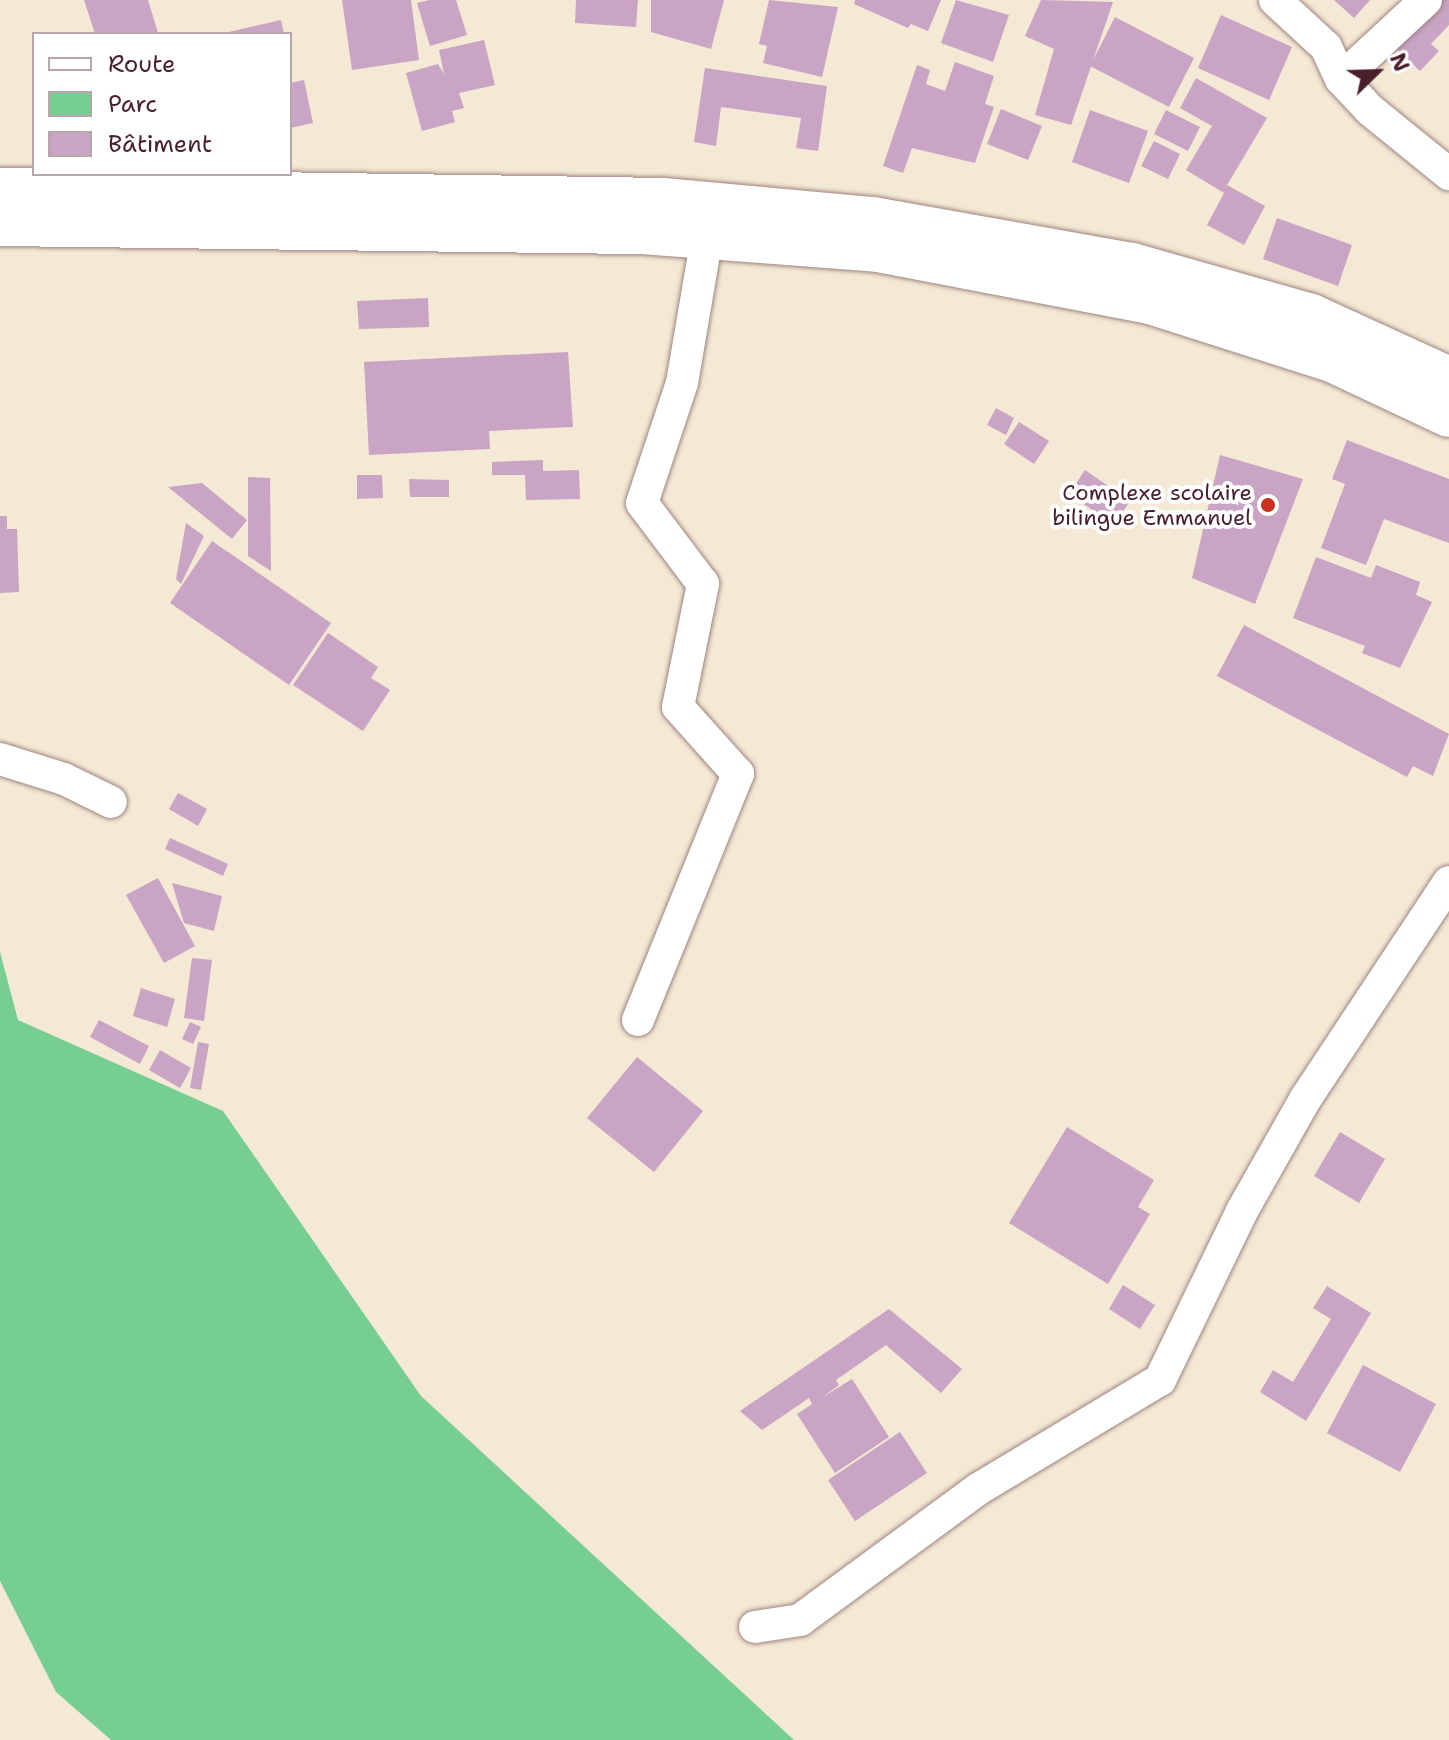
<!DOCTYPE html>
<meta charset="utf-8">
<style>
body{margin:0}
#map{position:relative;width:1449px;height:1740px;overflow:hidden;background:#f4e9d4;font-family:"Shantell Sans",sans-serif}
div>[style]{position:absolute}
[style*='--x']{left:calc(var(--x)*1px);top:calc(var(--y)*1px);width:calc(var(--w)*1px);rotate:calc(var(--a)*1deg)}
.green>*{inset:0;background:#77ce93}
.building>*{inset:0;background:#c9a4c4}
.roads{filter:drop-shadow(0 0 2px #9f8480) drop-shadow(0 0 2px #9f8480)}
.minor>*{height:32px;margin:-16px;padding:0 16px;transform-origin:16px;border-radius:16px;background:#fff}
.secondary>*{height:44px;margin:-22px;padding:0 22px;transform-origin:22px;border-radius:22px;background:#fff}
.dots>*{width:22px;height:22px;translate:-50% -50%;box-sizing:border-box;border:4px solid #fff;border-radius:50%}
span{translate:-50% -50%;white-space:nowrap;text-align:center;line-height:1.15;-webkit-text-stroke:8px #fff;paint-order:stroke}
.poi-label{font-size:22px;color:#4a1f2b}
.right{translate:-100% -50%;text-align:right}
.legend{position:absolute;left:32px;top:32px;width:260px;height:144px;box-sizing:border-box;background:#fff;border:2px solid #b7a5aa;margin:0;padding:10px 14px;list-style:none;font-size:24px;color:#4a1f2b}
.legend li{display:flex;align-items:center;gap:16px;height:40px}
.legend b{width:40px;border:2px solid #b7a5aa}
.north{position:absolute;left:1337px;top:32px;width:80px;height:80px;-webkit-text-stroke:6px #fff;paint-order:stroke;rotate:67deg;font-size:22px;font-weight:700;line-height:32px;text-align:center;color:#4a1f2b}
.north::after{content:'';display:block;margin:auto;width:28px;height:36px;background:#4a1f2b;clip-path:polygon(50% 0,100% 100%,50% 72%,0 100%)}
</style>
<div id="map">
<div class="green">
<i style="clip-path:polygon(0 952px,18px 1020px,223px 1111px,421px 1396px,794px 1740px,111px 1740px,56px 1692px,0 1581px)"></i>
</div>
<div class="building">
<i style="clip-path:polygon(84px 0,148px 0,158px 33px,95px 34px)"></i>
<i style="clip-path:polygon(342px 0,411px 0,419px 60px,352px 70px)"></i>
<i style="clip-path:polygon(429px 0,456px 0,467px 35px,430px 46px,417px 3px)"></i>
<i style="clip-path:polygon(576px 0,638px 0,636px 27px,575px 23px)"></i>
<i style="clip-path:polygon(651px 0,724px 0,711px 49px,651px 32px)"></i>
<i style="clip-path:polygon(769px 0,838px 7px,822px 77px,763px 63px,767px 46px,759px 44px)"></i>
<i style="clip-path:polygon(855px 0,941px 0,928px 31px,911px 24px,908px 28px,854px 4px)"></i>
<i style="clip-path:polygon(956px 0,1009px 15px,993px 62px,941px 43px)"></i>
<i style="clip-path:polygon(1041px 0,1113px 2px,1071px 125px,1035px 115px,1054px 49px,1025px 36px)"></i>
<i style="clip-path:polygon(1334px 0,1370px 0,1354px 18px)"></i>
<i style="clip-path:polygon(1441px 0,1449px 0,1449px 25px,1431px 44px,1439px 51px,1420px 71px,1396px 48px)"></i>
<i style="clip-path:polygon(1221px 15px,1292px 47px,1269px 100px,1198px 68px)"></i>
<i style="clip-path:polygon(1115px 17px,1194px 58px,1169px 107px,1090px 66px)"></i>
<i style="clip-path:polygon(281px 20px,284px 34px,224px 34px,224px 33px)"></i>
<i style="clip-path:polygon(484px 40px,495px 85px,459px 93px,464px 108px,452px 111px,455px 122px,422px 131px,406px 73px,438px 64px,444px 74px,439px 50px)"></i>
<i style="clip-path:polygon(955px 62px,994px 76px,985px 104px,994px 107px,975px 163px,912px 148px,903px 173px,883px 166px,917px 65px,930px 70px,926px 84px,945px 91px)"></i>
<i style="clip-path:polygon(705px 68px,827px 86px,818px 151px,796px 148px,801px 118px,721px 107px,716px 146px,694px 142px)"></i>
<i style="clip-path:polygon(1196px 78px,1267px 118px,1227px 185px,1265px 206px,1244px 245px,1207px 225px,1224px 193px,1186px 170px,1212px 126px,1180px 108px)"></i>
<i style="clip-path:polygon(304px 80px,313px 123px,290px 128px,290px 83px)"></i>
<i style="clip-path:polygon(1001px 109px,1042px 126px,1028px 160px,987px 144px)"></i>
<i style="clip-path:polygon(1090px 110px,1148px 131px,1129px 183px,1072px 162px)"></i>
<i style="clip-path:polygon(1166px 110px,1200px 127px,1188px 151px,1154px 134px)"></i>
<i style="clip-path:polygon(1154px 141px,1180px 154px,1168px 179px,1141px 166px)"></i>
<i style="clip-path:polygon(1277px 218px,1352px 245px,1338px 286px,1263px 259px)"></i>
<i style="clip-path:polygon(428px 298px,429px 327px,359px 329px,357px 301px)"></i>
<i style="clip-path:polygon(568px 352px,573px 427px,489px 431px,490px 449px,369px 455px,364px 362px)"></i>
<i style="clip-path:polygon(996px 408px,1014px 418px,1006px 435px,987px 425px)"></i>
<i style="clip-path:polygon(1019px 422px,1049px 441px,1034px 464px,1004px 444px)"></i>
<i style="clip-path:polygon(1347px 440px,1449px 479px,1449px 543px,1384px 519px,1366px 565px,1321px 548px,1345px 484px,1332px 479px)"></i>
<i style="clip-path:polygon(1220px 455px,1303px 479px,1255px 604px,1192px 578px)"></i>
<i style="clip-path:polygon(543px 460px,543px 471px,579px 470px,580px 499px,526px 500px,525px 475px,492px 475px,492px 462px)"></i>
<i style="clip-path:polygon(1085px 470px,1130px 501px,1114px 525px,1069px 494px)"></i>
<i style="clip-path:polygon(357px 475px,382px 475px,383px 498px,357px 499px)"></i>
<i style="clip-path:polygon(248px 477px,270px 478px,271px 571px,248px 556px)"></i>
<i style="clip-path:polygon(409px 479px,449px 480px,449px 497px,410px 497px)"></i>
<i style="clip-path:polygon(202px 483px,247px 520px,232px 539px,168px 487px)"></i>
<i style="clip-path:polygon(0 516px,7px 516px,7px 529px,17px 529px,19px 592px,0 593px)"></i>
<i style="clip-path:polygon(186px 523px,204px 536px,181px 584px,176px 579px)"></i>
<i style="clip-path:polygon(212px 541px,331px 623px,289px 685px,170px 603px)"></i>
<i style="clip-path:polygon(1316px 557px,1371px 578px,1376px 565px,1420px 582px,1416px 595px,1432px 602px,1400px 668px,1362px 653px,1365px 646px,1293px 618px)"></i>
<i style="clip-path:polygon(1244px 625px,1449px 734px,1433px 776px,1413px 766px,1407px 777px,1217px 676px)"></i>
<i style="clip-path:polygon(328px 633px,378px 667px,371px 678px,390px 690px,363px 731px,293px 685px)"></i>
<i style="clip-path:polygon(178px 793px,207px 809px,198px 826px,169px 809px)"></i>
<i style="clip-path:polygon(170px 838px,228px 864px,223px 876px,165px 849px)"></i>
<i style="clip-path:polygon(158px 878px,195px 946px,164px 963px,126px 895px)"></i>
<i style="clip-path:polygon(172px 883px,222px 896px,214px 931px,184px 923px)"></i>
<i style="clip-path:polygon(192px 958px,212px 960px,204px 1021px,184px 1018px)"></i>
<i style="clip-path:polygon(141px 988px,175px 999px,167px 1027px,133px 1016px)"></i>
<i style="clip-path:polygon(99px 1020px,149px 1046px,140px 1064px,90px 1037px)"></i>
<i style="clip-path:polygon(190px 1022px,201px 1027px,193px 1044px,182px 1039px)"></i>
<i style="clip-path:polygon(198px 1042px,209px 1044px,201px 1090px,190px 1088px)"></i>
<i style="clip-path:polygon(160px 1050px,191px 1068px,180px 1088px,149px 1070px)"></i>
<i style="clip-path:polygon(637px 1057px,703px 1111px,654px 1172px,587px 1118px)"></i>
<i style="clip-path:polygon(1067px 1127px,1154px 1180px,1138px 1207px,1150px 1214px,1108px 1284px,1009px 1223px)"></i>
<i style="clip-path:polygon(1340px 1132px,1385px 1159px,1359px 1203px,1314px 1176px)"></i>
<i style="clip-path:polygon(1123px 1285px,1155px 1305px,1140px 1329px,1109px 1309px)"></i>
<i style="clip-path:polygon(1327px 1286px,1371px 1313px,1306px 1421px,1260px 1392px,1273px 1370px,1293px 1382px,1331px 1319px,1313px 1308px)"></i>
<i style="clip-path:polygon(889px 1309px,962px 1369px,941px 1393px,886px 1345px,836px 1380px,839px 1385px,823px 1397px,852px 1379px,889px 1437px,835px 1473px,797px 1414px,812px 1404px,809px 1398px,762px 1430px,740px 1411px)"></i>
<i style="clip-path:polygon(1363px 1365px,1436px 1404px,1400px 1472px,1327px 1433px)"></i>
<i style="clip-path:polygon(900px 1432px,927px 1473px,855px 1521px,828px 1480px)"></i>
</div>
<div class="roads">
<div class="minor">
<i style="--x:1275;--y:0;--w:69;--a:42.7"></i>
<i style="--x:1326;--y:47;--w:35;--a:65"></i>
<i style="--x:1341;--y:79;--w:42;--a:46.9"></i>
<i style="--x:1370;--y:110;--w:102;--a:39"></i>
<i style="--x:1341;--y:79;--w:116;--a:-42.9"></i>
<i style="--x:0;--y:759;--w:67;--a:17.4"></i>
<i style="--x:64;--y:779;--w:52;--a:26.1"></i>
<i style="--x:638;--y:1020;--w:266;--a:-67.9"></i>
<i style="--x:738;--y:774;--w:90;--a:-131.8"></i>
<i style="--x:678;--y:707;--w:126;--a:-78.5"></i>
<i style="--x:703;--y:584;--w:101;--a:-127"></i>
<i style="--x:642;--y:503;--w:126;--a:-71.6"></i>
<i style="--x:682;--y:383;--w:148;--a:-80.3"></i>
<i style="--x:755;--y:1627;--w:46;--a:-8.8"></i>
<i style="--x:800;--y:1620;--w:223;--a:-36.3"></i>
<i style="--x:980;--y:1488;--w:210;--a:-31"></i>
<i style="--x:1160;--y:1380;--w:188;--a:-64.1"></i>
<i style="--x:1242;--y:1211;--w:130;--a:-60.5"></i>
<i style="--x:1306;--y:1098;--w:259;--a:-56.5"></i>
</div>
<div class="secondary">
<i style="--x:0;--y:190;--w:663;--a:0.86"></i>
<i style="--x:663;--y:200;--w:211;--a:5.2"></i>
<i style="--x:873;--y:219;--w:263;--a:10.1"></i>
<i style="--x:1132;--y:265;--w:186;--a:15.9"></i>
<i style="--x:1311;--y:316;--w:152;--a:24.5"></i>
<i style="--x:0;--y:224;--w:641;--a:0.72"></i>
<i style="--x:641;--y:232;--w:238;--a:4.3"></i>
<i style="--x:878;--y:250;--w:277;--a:10.8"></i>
<i style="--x:1150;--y:302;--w:191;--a:17.7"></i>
<i style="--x:1332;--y:360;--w:129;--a:25.2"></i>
</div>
</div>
<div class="dots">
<i style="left:1268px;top:505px;background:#c8321e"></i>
</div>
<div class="poi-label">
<span class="right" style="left:1252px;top:505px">Complexe scolaire<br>bilingue Emmanuel</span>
</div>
<ul class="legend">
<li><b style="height:10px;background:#fff"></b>Route</li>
<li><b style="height:22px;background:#77ce93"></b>Parc</li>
<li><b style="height:22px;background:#c9a4c4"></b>Bâtiment</li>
</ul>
<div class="north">N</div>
</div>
